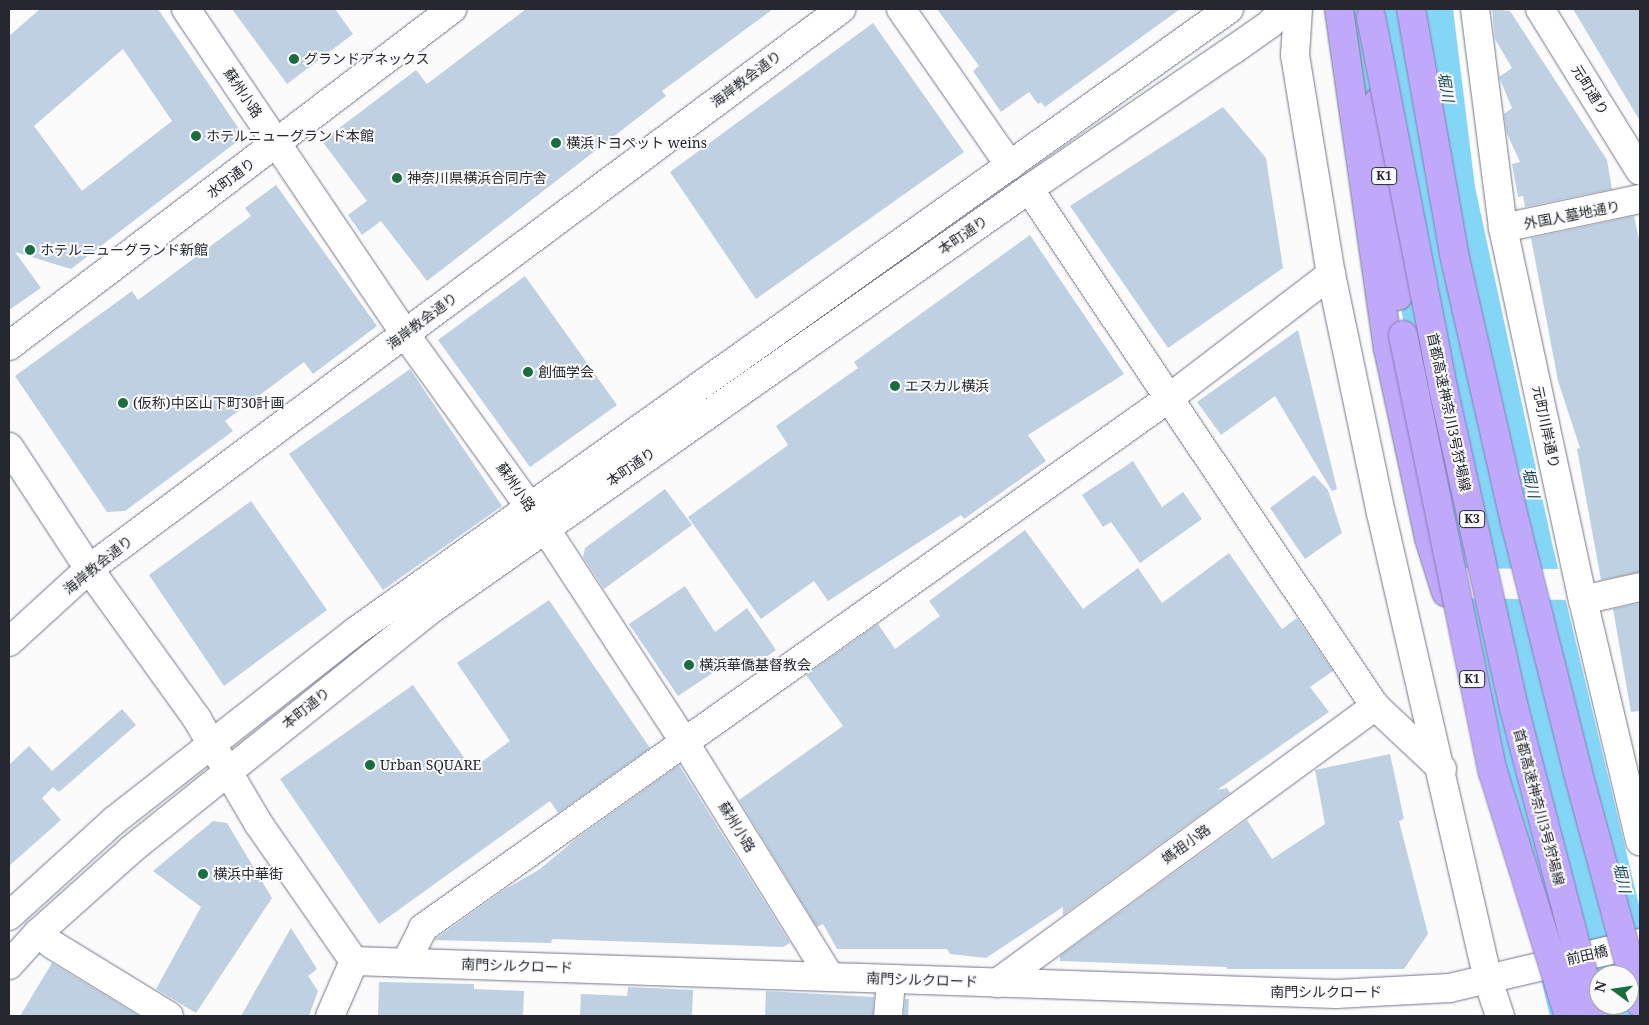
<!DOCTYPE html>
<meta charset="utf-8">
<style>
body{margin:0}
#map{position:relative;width:1649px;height:1025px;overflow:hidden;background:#fbfbfb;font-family:"Noto Serif","Noto Sans JP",serif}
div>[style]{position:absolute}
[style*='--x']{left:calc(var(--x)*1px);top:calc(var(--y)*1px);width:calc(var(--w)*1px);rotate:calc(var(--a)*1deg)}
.water>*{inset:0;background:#84d6f7}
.pier>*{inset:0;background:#fbfbfb}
.building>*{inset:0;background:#bfd0e2}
.roads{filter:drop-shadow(0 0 1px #70768a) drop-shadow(0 0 1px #70768a)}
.minor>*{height:28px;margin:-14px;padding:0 14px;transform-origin:14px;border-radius:14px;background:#fff}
.highway>*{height:28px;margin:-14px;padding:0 14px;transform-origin:14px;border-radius:14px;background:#c0a8fb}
.bridges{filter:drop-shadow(0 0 1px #8a7bb4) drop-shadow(0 0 1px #8a7bb4)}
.highway-bridge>*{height:28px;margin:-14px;padding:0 14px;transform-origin:14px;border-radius:14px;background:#c0a8fb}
.dots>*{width:14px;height:14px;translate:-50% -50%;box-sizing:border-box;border:2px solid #fbfbfb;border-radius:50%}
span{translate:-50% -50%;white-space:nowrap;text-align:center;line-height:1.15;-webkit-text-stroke:4px #fbfbfb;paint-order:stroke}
.shield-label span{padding:1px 4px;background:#fbfbfb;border:1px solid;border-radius:4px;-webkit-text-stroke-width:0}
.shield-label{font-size:12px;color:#252830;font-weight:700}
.poi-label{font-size:14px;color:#252830}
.left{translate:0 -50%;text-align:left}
.street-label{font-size:14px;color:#252830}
.water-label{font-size:15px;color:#19485a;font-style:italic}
.frame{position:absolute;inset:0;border:10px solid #252830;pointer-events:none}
.north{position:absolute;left:1589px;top:965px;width:50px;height:50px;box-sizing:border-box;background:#fbfbfb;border:1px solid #a5a7aa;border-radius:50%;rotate:284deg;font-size:14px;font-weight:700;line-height:20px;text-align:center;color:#252830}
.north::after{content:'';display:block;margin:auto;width:18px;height:22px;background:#196d3e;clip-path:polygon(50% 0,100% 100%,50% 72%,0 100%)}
</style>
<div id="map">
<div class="water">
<i style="clip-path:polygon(evenodd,1348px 9px,1453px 9px,1475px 187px,1552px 543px,1640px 909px,1640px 1016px,1550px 1016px,1449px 604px,1392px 251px,1348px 9px,1599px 975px,1629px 975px,1629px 1005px,1599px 1005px,1599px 975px)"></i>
</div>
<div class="pier">
<i style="clip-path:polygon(1441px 568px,1561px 569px,1568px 600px,1446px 598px)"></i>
</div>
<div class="building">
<i style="clip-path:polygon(evenodd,40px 9px,158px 9px,241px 132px,239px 140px,71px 269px,15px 252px,41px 288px,9px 310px,9px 36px,40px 9px,123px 49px,172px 121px,82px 191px,34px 126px,123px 49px)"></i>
<i style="clip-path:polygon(232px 9px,335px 9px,353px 34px,287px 84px)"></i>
<i style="clip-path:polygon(526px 9px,773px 9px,662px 91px,666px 96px,427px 281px,381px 221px,362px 235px,348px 215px,367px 201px,322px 141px,416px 70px,427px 84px)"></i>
<i style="clip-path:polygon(937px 9px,1180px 9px,1045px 107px,1041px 102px,1038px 104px,1029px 92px,1001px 112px,973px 71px,979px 66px)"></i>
<i style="clip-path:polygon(1492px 9px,1510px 11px,1607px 160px,1612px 189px,1525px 207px,1523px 196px,1518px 197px,1512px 164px,1520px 162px,1507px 134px,1504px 114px,1512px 108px,1499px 77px,1512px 68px,1495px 39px)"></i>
<i style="clip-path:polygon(1573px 9px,1640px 9px,1640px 121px)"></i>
<i style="clip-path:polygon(873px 23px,964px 152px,756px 299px,670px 172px)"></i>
<i style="clip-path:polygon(1223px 107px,1266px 158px,1283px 268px,1168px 348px,1070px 206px)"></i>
<i style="clip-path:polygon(276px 185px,377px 326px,313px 374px,304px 362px,225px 421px,233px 431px,125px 511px,107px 512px,15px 376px,132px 291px,138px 300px,177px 271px,251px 216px,245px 208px)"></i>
<i style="clip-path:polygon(1634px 216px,1640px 244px,1640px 572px,1601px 580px,1577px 449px,1580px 448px,1558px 381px,1531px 238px)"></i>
<i style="clip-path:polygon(1030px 235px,1124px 374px,1028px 435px,1046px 461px,964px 519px,961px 515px,828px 601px,814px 581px,761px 619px,688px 517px,788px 445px,776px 426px,858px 368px,854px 362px)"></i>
<i style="clip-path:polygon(525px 276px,617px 405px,530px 467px,438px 340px)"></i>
<i style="clip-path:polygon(1298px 330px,1337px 489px,1332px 491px,1275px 396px,1221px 435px,1197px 402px)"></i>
<i style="clip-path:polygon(410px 369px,502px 506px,383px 590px,289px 454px)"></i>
<i style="clip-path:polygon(1133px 461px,1162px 507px,1183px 492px,1202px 519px,1140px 563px,1111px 522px,1103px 527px,1082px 495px)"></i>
<i style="clip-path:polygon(1314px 475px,1328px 490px,1342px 533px,1305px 559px,1270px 508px)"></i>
<i style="clip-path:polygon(665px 489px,692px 525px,604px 589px,583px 557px,585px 548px)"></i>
<i style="clip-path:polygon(251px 501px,327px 610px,224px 686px,149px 575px)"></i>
<i style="clip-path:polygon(1025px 530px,1083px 609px,1138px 568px,1162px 603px,1229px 553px,1282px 629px,1297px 618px,1333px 671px,1310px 687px,1329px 712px,1217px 790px,1227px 788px,1230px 793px,1063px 915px,1063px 907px,986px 958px,950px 954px,947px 949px,837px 949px,823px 924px,817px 927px,739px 800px,843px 726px,806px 675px,878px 624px,895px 649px,940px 616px,929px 601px)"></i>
<i style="clip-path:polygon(685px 586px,715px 632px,747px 608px,776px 650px,748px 670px,738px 656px,678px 696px,629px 624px)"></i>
<i style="clip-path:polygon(549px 600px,650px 748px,558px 813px,550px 801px,379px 924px,280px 779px,413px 685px,472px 769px,510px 741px,457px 663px)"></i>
<i style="clip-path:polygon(1640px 603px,1640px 711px,1631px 712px,1613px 609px)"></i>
<i style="clip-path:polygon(122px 709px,136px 725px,59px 792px,53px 787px,42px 798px,61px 820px,9px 866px,9px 765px,29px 746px,52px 771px)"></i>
<i style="clip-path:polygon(1390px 754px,1404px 819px,1399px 821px,1428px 934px,1404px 969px,1227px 969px,1227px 967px,1060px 961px,1060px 956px,1247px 820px,1272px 859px,1325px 824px,1315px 770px)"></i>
<i style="clip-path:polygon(679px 765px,790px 943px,783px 947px,552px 939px,551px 943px,434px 940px,504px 890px,540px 869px,576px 839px)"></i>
<i style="clip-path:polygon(213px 821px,227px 823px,272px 898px,196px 1013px,156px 989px,201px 907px,153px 871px)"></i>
<i style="clip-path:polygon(291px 928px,317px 969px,308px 976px,318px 991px,309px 1016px,241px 1016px)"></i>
<i style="clip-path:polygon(52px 963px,139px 1016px,20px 1016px)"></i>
<i style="clip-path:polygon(379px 982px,474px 984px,474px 989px,524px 991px,523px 1016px,378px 1015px)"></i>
<i style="clip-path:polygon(628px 987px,693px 990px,692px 1016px,580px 1016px,581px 994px,627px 996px)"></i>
<i style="clip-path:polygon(766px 991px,874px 997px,873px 1016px,765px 1016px)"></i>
<i style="clip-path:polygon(905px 999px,909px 999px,908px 1016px,904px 1016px)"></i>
</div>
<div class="roads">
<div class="minor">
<i style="--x:186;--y:9;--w:392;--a:56"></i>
<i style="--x:405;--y:334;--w:239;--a:54.2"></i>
<i style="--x:545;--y:528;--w:257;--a:56.9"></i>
<i style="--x:685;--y:743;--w:275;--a:58.2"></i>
<i style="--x:901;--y:9;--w:191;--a:55.2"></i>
<i style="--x:1298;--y:9;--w:46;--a:93.7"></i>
<i style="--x:1295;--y:55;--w:222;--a:80.7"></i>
<i style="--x:1331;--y:274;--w:244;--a:78.2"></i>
<i style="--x:1381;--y:513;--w:476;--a:77.1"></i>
<i style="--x:1487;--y:977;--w:41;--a:71.6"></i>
<i style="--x:1475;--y:9;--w:221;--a:82.7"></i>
<i style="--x:1503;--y:228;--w:381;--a:77.9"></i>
<i style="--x:1583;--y:600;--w:248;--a:76.7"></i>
<i style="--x:1540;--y:9;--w:190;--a:58.3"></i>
<i style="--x:1029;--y:189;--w:622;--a:56.21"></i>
<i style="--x:1375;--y:706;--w:92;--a:43.2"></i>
<i style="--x:1503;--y:228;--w:140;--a:-12"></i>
<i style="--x:9;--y:346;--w:557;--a:-37.26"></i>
<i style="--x:9;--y:447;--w:146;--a:56.7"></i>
<i style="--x:89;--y:569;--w:185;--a:54.2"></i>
<i style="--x:197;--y:719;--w:121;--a:59.6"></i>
<i style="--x:258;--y:823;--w:168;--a:55.2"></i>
<i style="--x:1583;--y:600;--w:58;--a:-12.8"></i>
<i style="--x:9;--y:642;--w:108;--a:-42.4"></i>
<i style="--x:89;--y:569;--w:938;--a:-36.67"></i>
<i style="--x:9;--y:916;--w:143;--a:-42.2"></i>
<i style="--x:115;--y:820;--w:306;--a:-38.1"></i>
<i style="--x:356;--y:631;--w:1072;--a:-35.47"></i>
<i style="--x:38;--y:933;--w:19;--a:39"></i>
<i style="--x:53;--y:945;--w:136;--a:31.5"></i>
<i style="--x:354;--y:961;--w:983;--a:1.92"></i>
<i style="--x:1336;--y:994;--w:114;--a:-3"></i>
<i style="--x:1450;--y:988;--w:195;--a:-13.3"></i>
<i style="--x:406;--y:962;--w:38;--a:-63"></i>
<i style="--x:423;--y:928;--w:915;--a:-35.39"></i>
<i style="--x:1169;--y:398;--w:204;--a:-37.4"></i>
<i style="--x:9;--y:965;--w:43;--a:-47.8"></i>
<i style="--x:38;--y:933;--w:127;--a:-41.8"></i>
<i style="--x:133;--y:848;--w:381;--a:-38.7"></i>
<i style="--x:430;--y:610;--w:732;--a:-35.1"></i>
<i style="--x:1029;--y:189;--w:247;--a:-34.3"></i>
<i style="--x:1233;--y:50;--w:45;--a:-35.1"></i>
<i style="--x:1270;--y:24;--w:21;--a:-47"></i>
<i style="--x:997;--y:983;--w:469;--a:-36.2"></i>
<i style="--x:330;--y:1016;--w:60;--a:-66.4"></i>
<i style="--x:888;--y:1016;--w:37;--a:-85"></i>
</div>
<div class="highway">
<i style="--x:1339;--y:9;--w:343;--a:81.8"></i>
<i style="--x:1388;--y:348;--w:194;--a:77.8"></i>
<i style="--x:1429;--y:538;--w:57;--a:72.5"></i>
<i style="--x:1378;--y:102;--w:195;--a:84.1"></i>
</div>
</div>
<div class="bridges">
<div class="highway-bridge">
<i style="--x:1411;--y:9;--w:249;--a:80"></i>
<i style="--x:1454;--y:254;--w:279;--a:77.2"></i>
<i style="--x:1516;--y:526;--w:251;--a:75.9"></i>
<i style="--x:1577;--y:769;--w:242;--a:74.9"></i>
<i style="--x:1371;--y:17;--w:378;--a:79"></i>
<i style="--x:1443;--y:388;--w:328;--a:77.5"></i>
<i style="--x:1514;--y:708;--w:318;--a:75.4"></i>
<i style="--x:1403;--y:335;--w:446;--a:78.4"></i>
<i style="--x:1493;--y:772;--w:256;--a:72.7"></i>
</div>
</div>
<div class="dots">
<i style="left:294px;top:59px;background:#196d3e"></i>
<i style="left:196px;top:136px;background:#196d3e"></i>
<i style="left:556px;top:143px;background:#196d3e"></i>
<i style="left:397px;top:178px;background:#196d3e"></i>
<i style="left:30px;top:250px;background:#196d3e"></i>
<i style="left:528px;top:372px;background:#196d3e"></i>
<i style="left:895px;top:386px;background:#196d3e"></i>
<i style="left:123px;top:403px;background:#196d3e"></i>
<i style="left:689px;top:665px;background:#196d3e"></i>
<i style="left:370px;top:765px;background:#196d3e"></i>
<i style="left:203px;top:874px;background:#196d3e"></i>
</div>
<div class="shield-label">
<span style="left:1384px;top:176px">K1</span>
<span style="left:1472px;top:519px">K3</span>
<span style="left:1472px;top:679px">K1</span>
</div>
<div class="poi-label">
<span class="left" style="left:304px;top:59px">グランドアネックス</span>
<span class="left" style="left:206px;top:136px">ホテルニューグランド本館</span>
<span class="left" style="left:566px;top:143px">横浜トヨペット weins</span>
<span class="left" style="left:407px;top:178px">神奈川県横浜合同庁舎</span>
<span class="left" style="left:40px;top:250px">ホテルニューグランド新館</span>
<span class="left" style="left:538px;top:372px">創価学会</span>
<span class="left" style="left:905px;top:386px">エスカル横浜</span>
<span class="left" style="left:133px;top:403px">(仮称)中区山下町30計画</span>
<span class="left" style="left:699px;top:665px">横浜華僑基督教会</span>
<span class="left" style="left:380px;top:765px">Urban SQUARE</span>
<span class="left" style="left:213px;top:874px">横浜中華街</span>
</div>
<div class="street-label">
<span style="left:746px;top:79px;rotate:-37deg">海岸教会通り</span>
<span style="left:1590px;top:90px;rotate:58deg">元町通り</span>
<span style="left:243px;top:93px;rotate:56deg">蘇州小路</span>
<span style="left:231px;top:178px;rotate:-37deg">水町通り</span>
<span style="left:1572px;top:215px;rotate:-11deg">外国人墓地通り</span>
<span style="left:963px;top:235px;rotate:-35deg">本町通り</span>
<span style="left:422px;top:321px;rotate:-37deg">海岸教会通り</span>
<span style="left:1449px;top:412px;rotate:78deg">首都高速神奈川3号狩場線</span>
<span style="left:1546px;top:427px;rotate:78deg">元町川岸通り</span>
<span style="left:631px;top:467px;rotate:-35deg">本町通り</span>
<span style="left:516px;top:487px;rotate:55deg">蘇州小路</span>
<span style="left:98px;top:565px;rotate:-39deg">海岸教会通り</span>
<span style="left:306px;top:708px;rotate:-39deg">本町通り</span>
<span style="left:1539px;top:807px;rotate:75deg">首都高速神奈川3号狩場線</span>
<span style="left:737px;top:827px;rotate:58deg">蘇州小路</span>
<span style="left:1186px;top:844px;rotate:-36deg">媽祖小路</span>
<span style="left:1587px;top:955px;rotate:-13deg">前田橋</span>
<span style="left:517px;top:966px;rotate:2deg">南門シルクロード</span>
<span style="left:922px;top:980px;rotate:2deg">南門シルクロード</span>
<span style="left:1326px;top:992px">南門シルクロード</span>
</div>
<div class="water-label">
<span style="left:1446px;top:87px;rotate:80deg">堀川</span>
<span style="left:1531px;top:483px;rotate:77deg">堀川</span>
<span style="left:1622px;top:878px;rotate:77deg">堀川</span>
</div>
<div class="frame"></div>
<div class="north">N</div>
</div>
